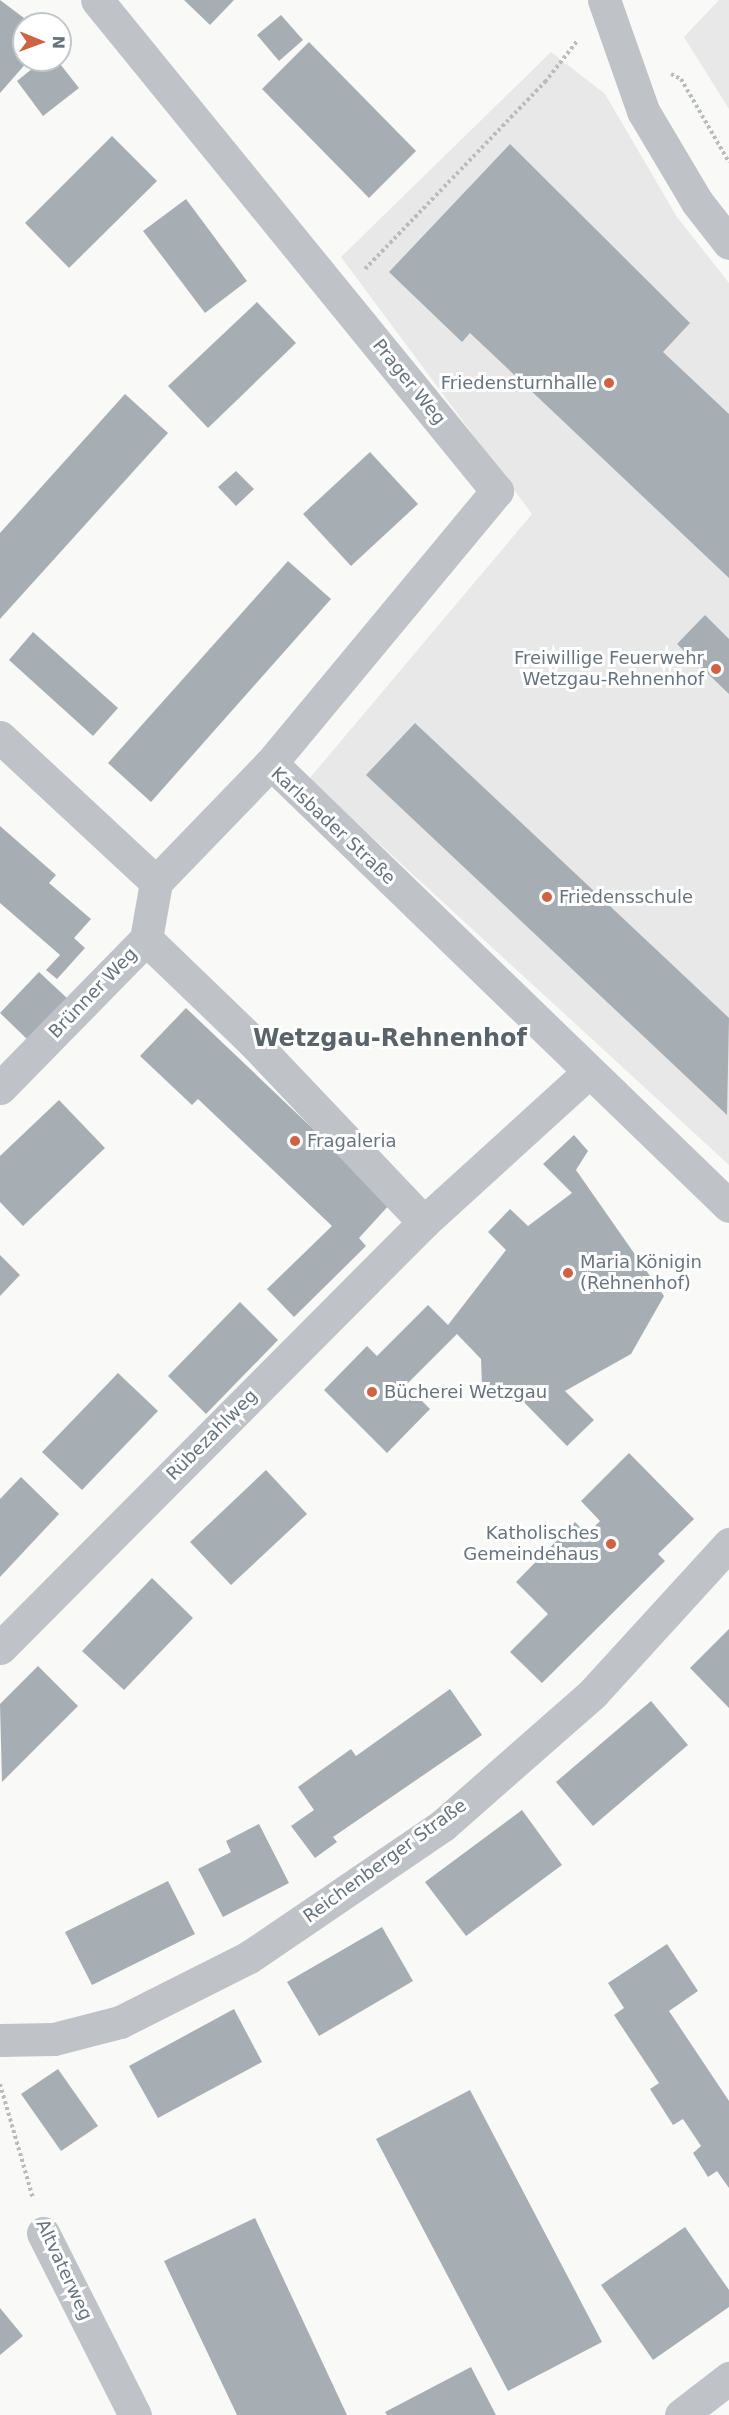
<!DOCTYPE html>
<meta charset="utf-8">
<style>
body{margin:0}
#map{position:relative;width:729px;height:2415px;overflow:hidden;background:#f9f9f7;font-family:"DejaVu Sans",sans-serif}
div>[style]{position:absolute}
[style*='--x']{left:calc(var(--x)*1px);top:calc(var(--y)*1px);width:calc(var(--w)*1px);rotate:calc(var(--a)*1deg)}
.built>*{inset:0;background:#e7e8e7}
.building>*{inset:0;background:#a7aeb3}
.path>*{height:4px;margin-top:-2px;transform-origin:0;background:repeating-linear-gradient(90deg,#b9bcbe 0 3px,transparent 0 6px)}
.minor>*{height:33px;margin:-16.5px;padding:0 16.5px;transform-origin:16.5px;border-radius:16.5px;background:#bfc2c6}
.dots>*{width:16px;height:16px;translate:-50% -50%;box-sizing:border-box;border:3px solid #fff;border-radius:50%}
span{translate:-50% -50%;white-space:nowrap;text-align:center;line-height:1.15;-webkit-text-stroke:6px #fff;paint-order:stroke}
.street-label{font-size:18px;color:#67747e}
.poi-label{font-size:18px;color:#67747e}
.right{translate:-100% -50%;text-align:right}
.left{translate:0 -50%;text-align:left}
.district-label{font-size:24px;color:#59636a;font-weight:700}
.north{position:absolute;left:12px;top:12px;width:60px;height:60px;box-sizing:border-box;background:#fff;border:2px solid #c2c7cb;border-radius:50%;rotate:91deg;font-size:16px;font-weight:700;line-height:24px;text-align:center;color:#67747e}
.north::after{content:'';display:block;margin:auto;width:21px;height:27px;background:#cf6242;clip-path:polygon(50% 0,100% 100%,50% 72%,0 100%)}
</style>
<div id="map">
<div class="built">
<i style="clip-path:polygon(719px 0,729px 0,729px 109px,684px 37px)"></i>
<i style="clip-path:polygon(551px 52px,605px 94px,677px 217px,729px 283px,729px 1165px,309px 779px,532px 514px,341px 257px)"></i>
</div>
<div class="building">
<i style="clip-path:polygon(0 0,32px 24px,24px 24px,24px 60px,29px 60px,0 93px)"></i>
<i style="clip-path:polygon(184px 0,234px 0,210px 25px)"></i>
<i style="clip-path:polygon(281px 15px,303px 40px,279px 61px,257px 35px)"></i>
<i style="clip-path:polygon(309px 42px,416px 151px,369px 198px,262px 89px)"></i>
<i style="clip-path:polygon(43px 60px,57px 60px,79px 88px,43px 116px,17px 81px)"></i>
<i style="clip-path:polygon(112px 136px,157px 181px,69px 268px,25px 223px)"></i>
<i style="clip-path:polygon(510px 144px,690px 323px,663px 352px,729px 414px,729px 578px,470px 333px,462px 342px,389px 272px)"></i>
<i style="clip-path:polygon(186px 199px,247px 281px,205px 313px,143px 231px)"></i>
<i style="clip-path:polygon(257px 302px,296px 343px,208px 428px,168px 386px)"></i>
<i style="clip-path:polygon(125px 394px,168px 433px,0 619px,0 533px)"></i>
<i style="clip-path:polygon(370px 452px,418px 504px,351px 566px,303px 514px)"></i>
<i style="clip-path:polygon(236px 471px,254px 489px,236px 506px,218px 487px)"></i>
<i style="clip-path:polygon(288px 561px,331px 599px,151px 802px,108px 763px)"></i>
<i style="clip-path:polygon(705px 615px,729px 639px,729px 694px,677px 644px)"></i>
<i style="clip-path:polygon(33px 632px,118px 708px,93px 736px,9px 660px)"></i>
<i style="clip-path:polygon(415px 723px,729px 1018px,727px 1115px,366px 775px)"></i>
<i style="clip-path:polygon(0 826px,56px 875px,49px 883px,91px 919px,74px 938px,85px 948px,57px 979px,46px 970px,60px 955px,0 903px)"></i>
<i style="clip-path:polygon(39px 972px,68px 999px,28px 1040px,0 1013px)"></i>
<i style="clip-path:polygon(186px 1008px,391px 1203px,359px 1238px,366px 1246px,294px 1317px,267px 1289px,332px 1226px,198px 1099px,192px 1105px,140px 1056px)"></i>
<i style="clip-path:polygon(59px 1100px,105px 1148px,23px 1226px,0 1202px,0 1156px)"></i>
<i style="clip-path:polygon(574px 1135px,588px 1151px,576px 1170px,664px 1296px,631px 1354px,565px 1391px,594px 1420px,567px 1446px,508px 1386px,482px 1387px,481px 1359px,457px 1334px,406px 1385px,430px 1409px,387px 1453px,324px 1390px,367px 1346px,377px 1356px,428px 1305px,448px 1325px,506px 1250px,488px 1232px,510px 1209px,528px 1226px,572px 1193px,543px 1164px)"></i>
<i style="clip-path:polygon(0 1255px,20px 1275px,0 1296px)"></i>
<i style="clip-path:polygon(240px 1302px,278px 1340px,206px 1414px,168px 1376px)"></i>
<i style="clip-path:polygon(118px 1373px,158px 1411px,82px 1490px,42px 1452px)"></i>
<i style="clip-path:polygon(629px 1453px,694px 1519px,658px 1554px,665px 1561px,542px 1683px,510px 1652px,548px 1614px,516px 1582px,575px 1522px,587px 1534px,600px 1521px,581px 1501px)"></i>
<i style="clip-path:polygon(266px 1470px,307px 1514px,231px 1585px,190px 1542px)"></i>
<i style="clip-path:polygon(21px 1477px,59px 1514px,0 1577px,0 1499px)"></i>
<i style="clip-path:polygon(152px 1578px,193px 1618px,124px 1690px,82px 1651px)"></i>
<i style="clip-path:polygon(729px 1629px,729px 1708px,690px 1668px)"></i>
<i style="clip-path:polygon(38px 1666px,78px 1706px,2px 1782px,0 1704px)"></i>
<i style="clip-path:polygon(450px 1689px,482px 1735px,333px 1837px,337px 1842px,315px 1858px,291px 1826px,314px 1810px,298px 1787px,351px 1749px,356px 1756px)"></i>
<i style="clip-path:polygon(651px 1701px,688px 1745px,593px 1826px,556px 1782px)"></i>
<i style="clip-path:polygon(522px 1810px,562px 1865px,466px 1936px,425px 1882px)"></i>
<i style="clip-path:polygon(259px 1824px,289px 1883px,223px 1917px,198px 1869px,231px 1852px,226px 1841px)"></i>
<i style="clip-path:polygon(168px 1881px,195px 1934px,92px 1985px,65px 1932px)"></i>
<i style="clip-path:polygon(382px 1927px,413px 1981px,319px 2036px,287px 1982px)"></i>
<i style="clip-path:polygon(667px 1944px,698px 1991px,669px 2011px,729px 2101px,729px 2188px,717px 2171px,708px 2177px,693px 2153px,701px 2146px,683px 2119px,673px 2125px,650px 2089px,659px 2083px,614px 2015px,624px 2008px,608px 1983px)"></i>
<i style="clip-path:polygon(234px 2009px,262px 2062px,158px 2118px,129px 2066px)"></i>
<i style="clip-path:polygon(58px 2069px,98px 2126px,61px 2151px,21px 2094px)"></i>
<i style="clip-path:polygon(470px 2090px,602px 2342px,508px 2391px,376px 2139px)"></i>
<i style="clip-path:polygon(255px 2218px,347px 2415px,237px 2415px,164px 2261px)"></i>
<i style="clip-path:polygon(685px 2227px,729px 2290px,729px 2307px,653px 2360px,601px 2285px)"></i>
<i style="clip-path:polygon(0 2308px,23px 2336px,0 2355px)"></i>
<i style="clip-path:polygon(471px 2367px,496px 2415px,387px 2415px,385px 2412px)"></i>
</div>
<div class="path">
<i style="--x:671;--y:74;--w:11;--a:27"></i>
<i style="--x:681;--y:79;--w:96;--a:60"></i>
<i style="--x:365;--y:269;--w:260;--a:-46.1"></i>
<i style="--x:545;--y:82;--w:53;--a:-51.8"></i>
<i style="--x:0;--y:2084;--w:119;--a:73.9"></i>
</div>
<div class="minor">
<i style="--x:604;--y:0;--w:118;--a:70.6"></i>
<i style="--x:643;--y:111;--w:106;--a:59.3"></i>
<i style="--x:697;--y:202;--w:52;--a:52"></i>
<i style="--x:0;--y:737;--w:213;--a:42.9"></i>
<i style="--x:156;--y:882;--w:165;--a:-46"></i>
<i style="--x:271;--y:763;--w:354;--a:-50.3"></i>
<i style="--x:497;--y:491;--w:633;--a:-129.17"></i>
<i style="--x:271;--y:763;--w:637;--a:44.05"></i>
<i style="--x:146;--y:939;--w:149;--a:43.9"></i>
<i style="--x:253;--y:1042;--w:248;--a:46.5"></i>
<i style="--x:0;--y:1088;--w:209;--a:-45.6"></i>
<i style="--x:146;--y:939;--w:58;--a:-80"></i>
<i style="--x:0;--y:1648;--w:601;--a:-45.13"></i>
<i style="--x:424;--y:1222;--w:223;--a:-42.3"></i>
<i style="--x:0;--y:2040;--w:54;--a:-1.1"></i>
<i style="--x:54;--y:2039;--w:68;--a:-14.4"></i>
<i style="--x:120;--y:2022;--w:144;--a:-26.7"></i>
<i style="--x:249;--y:1957;--w:235;--a:-34.2"></i>
<i style="--x:443;--y:1825;--w:200;--a:-41.3"></i>
<i style="--x:593;--y:1693;--w:202;--a:-47.6"></i>
<i style="--x:43;--y:2233;--w:204;--a:63.2"></i>
<i style="--x:681;--y:2415;--w:61;--a:-37.6"></i>
</div>
<div class="dots">
<i style="left:609px;top:383px;background:#cf6242"></i>
<i style="left:716px;top:669px;background:#cf6242"></i>
<i style="left:547px;top:897px;background:#cf6242"></i>
<i style="left:295px;top:1141px;background:#cf6242"></i>
<i style="left:568px;top:1273px;background:#cf6242"></i>
<i style="left:372px;top:1392px;background:#cf6242"></i>
<i style="left:611px;top:1544px;background:#cf6242"></i>
</div>
<div class="street-label">
<span style="left:409px;top:382px;rotate:51deg">Prager Weg</span>
<span style="left:333px;top:826px;rotate:43deg">Karlsbader Straße</span>
<span style="left:93px;top:993px;rotate:-46deg">Brünner Weg</span>
<span style="left:212px;top:1435px;rotate:-45deg">Rübezahlweg</span>
<span style="left:385px;top:1861px;rotate:-36deg">Reichenberger Straße</span>
<span style="left:64px;top:2270px;rotate:65deg">Altvaterweg</span>
</div>
<div class="poi-label">
<span class="right" style="left:597px;top:383px">Friedensturnhalle</span>
<span class="right" style="left:704px;top:669px">Freiwillige Feuerwehr<br>Wetzgau-Rehnenhof</span>
<span class="left" style="left:559px;top:897px">Friedensschule</span>
<span class="left" style="left:307px;top:1141px">Fragaleria</span>
<span class="left" style="left:580px;top:1273px">Maria Königin<br>(Rehnenhof)</span>
<span class="left" style="left:384px;top:1392px">Bücherei Wetzgau</span>
<span class="right" style="left:599px;top:1544px">Katholisches<br>Gemeindehaus</span>
</div>
<div class="district-label">
<span style="left:390px;top:1039px">Wetzgau-Rehnenhof</span>
</div>
<div class="north">N</div>
</div>
